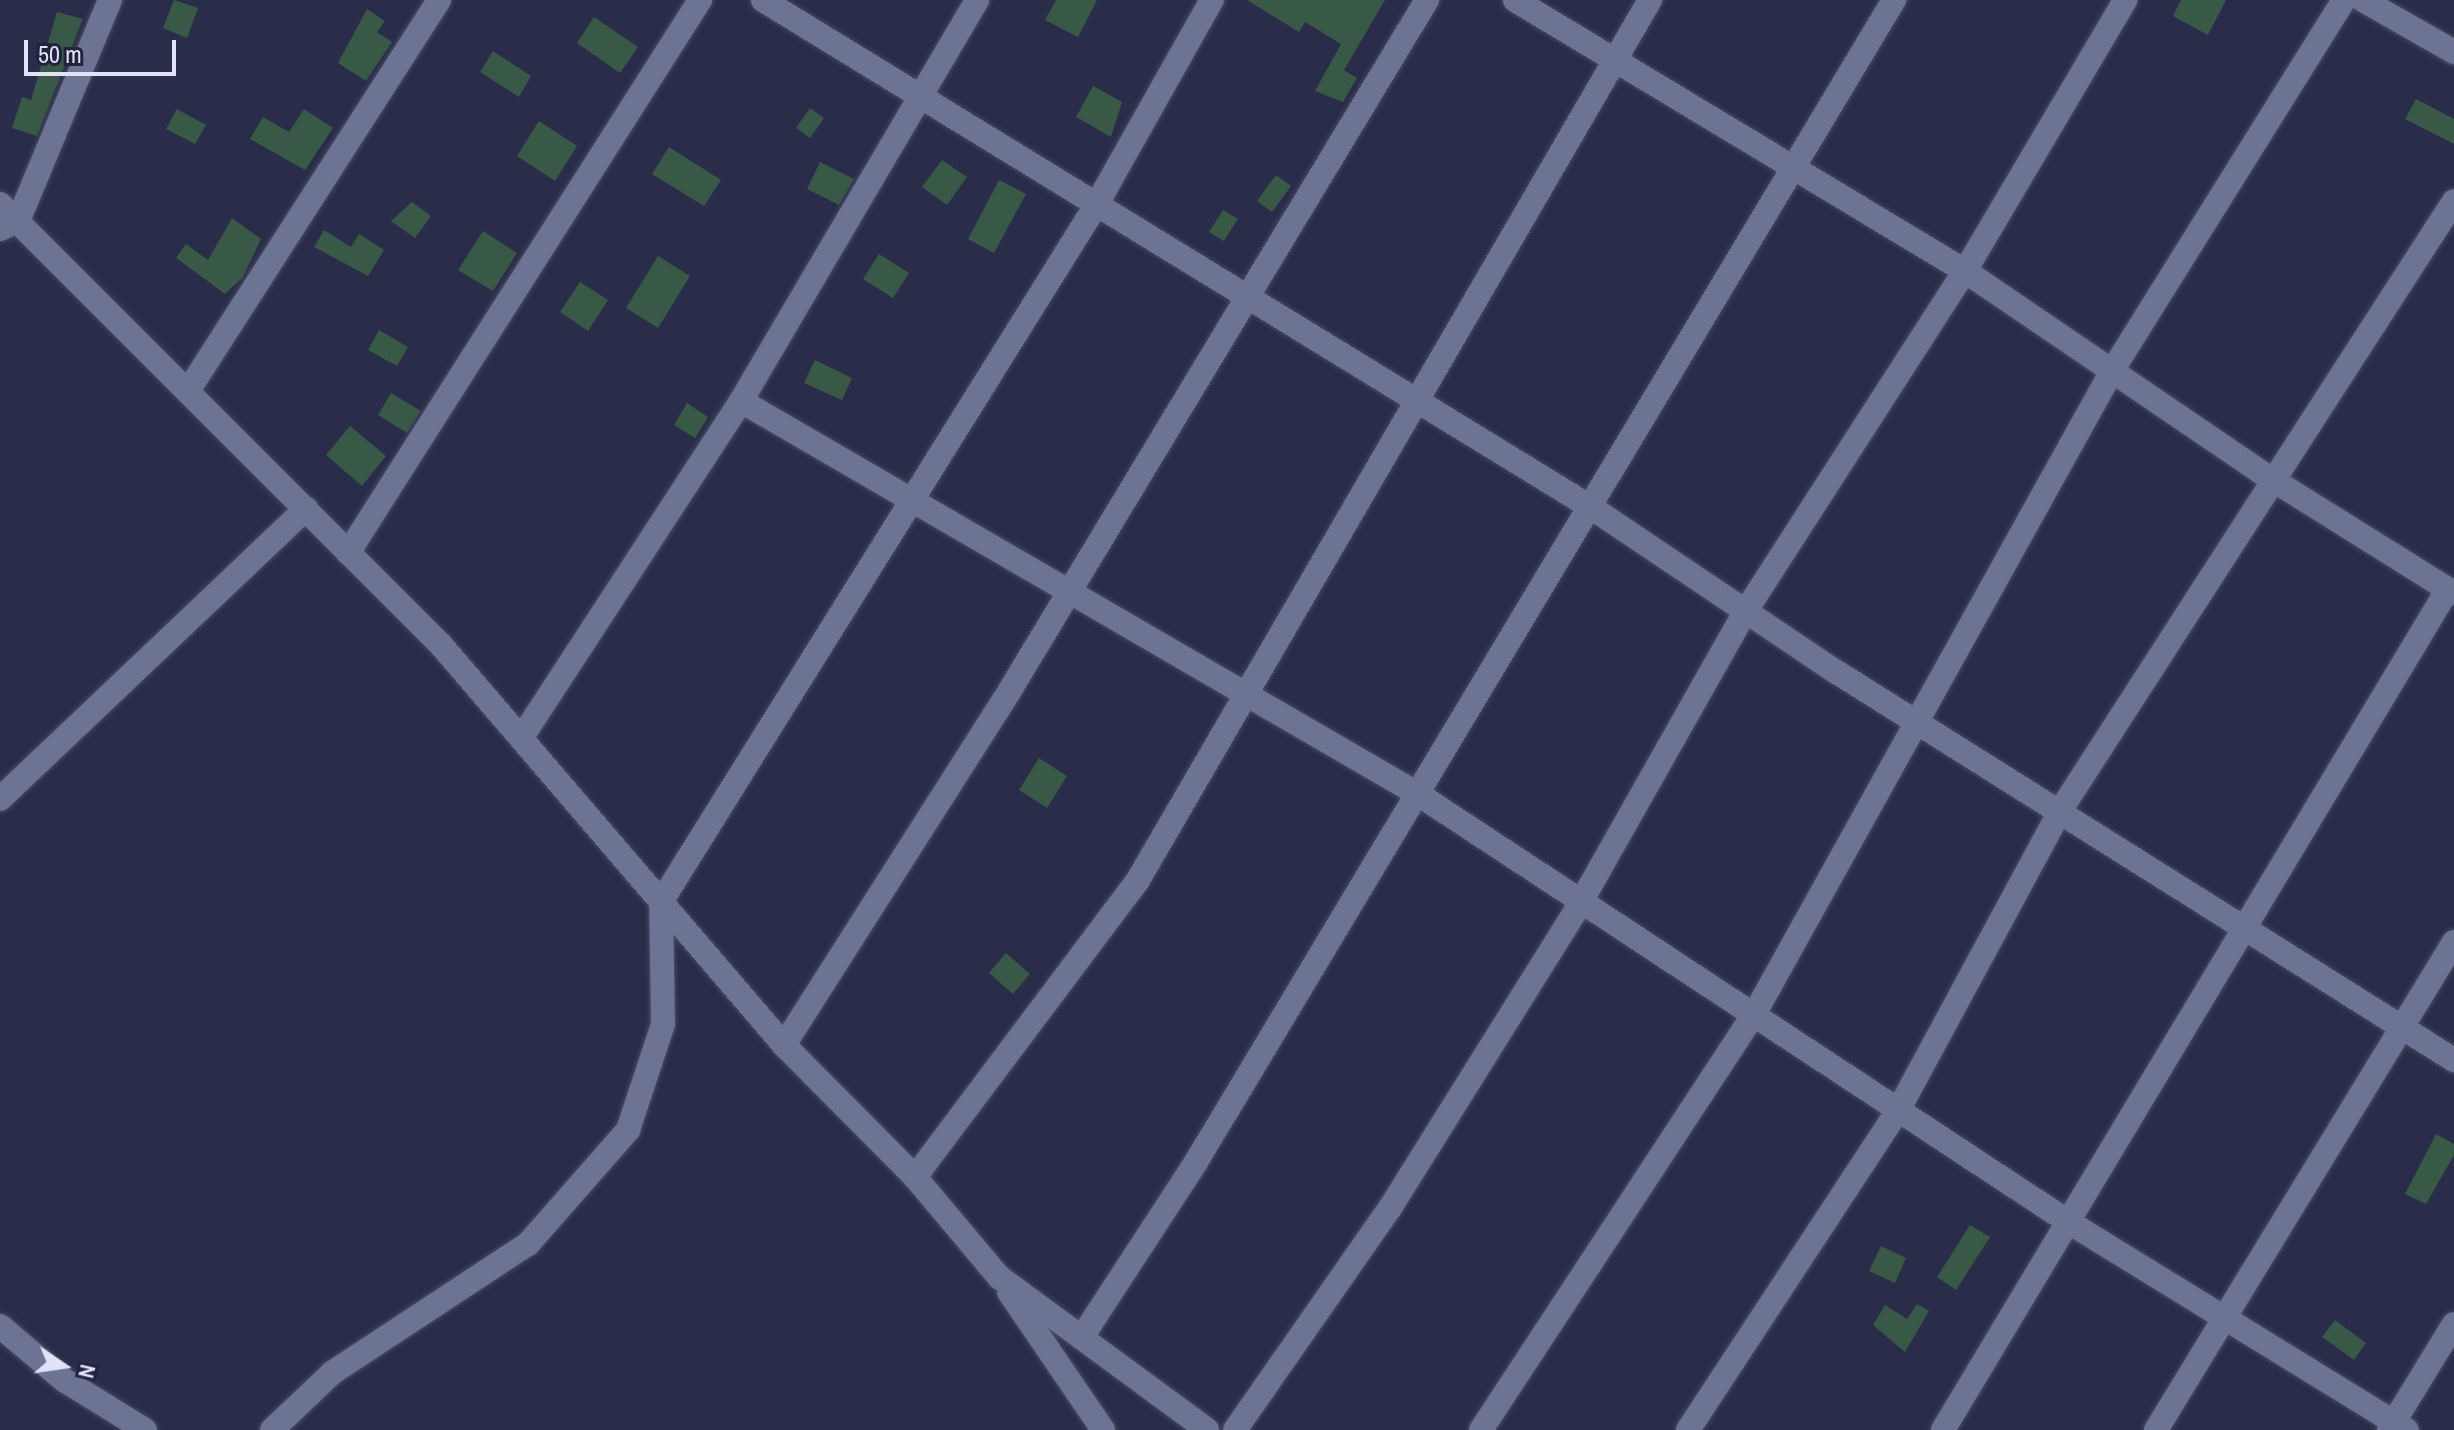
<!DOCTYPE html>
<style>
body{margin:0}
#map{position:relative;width:2454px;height:1430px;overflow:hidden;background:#292d49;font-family:"Archivo Narrow",sans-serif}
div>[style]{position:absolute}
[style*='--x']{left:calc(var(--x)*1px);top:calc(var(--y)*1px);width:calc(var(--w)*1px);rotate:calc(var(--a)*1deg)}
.building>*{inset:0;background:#385945}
.roads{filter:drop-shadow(0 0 2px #484a62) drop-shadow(0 0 2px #484a62)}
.minor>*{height:24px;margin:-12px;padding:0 12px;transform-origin:12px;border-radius:12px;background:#6d7393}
span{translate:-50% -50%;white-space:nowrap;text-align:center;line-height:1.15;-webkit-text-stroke:6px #1f233e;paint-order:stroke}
.north{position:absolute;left:24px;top:1326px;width:80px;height:80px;-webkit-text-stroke:6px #1f233e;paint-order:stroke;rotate:103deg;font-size:22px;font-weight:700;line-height:32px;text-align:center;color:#e0e3f6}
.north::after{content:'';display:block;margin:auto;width:28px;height:36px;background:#e0e3f6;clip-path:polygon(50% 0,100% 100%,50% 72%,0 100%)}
.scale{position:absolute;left:24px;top:40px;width:152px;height:36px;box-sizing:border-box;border:4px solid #e0e3f6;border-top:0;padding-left:10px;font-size:24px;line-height:28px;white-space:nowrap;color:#e0e3f6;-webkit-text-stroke:6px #1f233e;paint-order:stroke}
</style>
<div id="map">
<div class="building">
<i style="clip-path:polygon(174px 0,198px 8px,187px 38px,163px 28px)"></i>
<i style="clip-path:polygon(1056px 0,1097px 0,1078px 37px,1045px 20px)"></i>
<i style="clip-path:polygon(1247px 0,1385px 0,1344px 70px,1357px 78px,1343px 102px,1315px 91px,1341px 44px,1305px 22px,1299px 32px)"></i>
<i style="clip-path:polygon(2181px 0,2226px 0,2208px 35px,2173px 16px)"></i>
<i style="clip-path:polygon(367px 9px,385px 21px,377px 32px,392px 42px,366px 81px,338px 63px)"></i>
<i style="clip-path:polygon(57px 12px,83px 19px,37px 136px,12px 128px,22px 97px,31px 100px)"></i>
<i style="clip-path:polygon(594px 17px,638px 47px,620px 73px,577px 43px)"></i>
<i style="clip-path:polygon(493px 51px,531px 76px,519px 97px,480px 72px)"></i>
<i style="clip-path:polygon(1093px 86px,1122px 102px,1111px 137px,1076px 117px)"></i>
<i style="clip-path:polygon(2416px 99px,2454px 119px,2454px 144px,2405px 119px)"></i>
<i style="clip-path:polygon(810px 108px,824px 118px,810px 138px,796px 128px)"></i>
<i style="clip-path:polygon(177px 109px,206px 125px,195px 144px,166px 129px)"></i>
<i style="clip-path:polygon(304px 109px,333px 128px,305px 170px,250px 139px,263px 117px,289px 132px)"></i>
<i style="clip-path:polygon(539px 121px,577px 146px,555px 181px,517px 156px)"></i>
<i style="clip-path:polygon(669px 147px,721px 180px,704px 206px,652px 174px)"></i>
<i style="clip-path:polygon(942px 160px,967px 177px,947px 205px,922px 187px)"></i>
<i style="clip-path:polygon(820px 162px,854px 179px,839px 205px,807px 189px)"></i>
<i style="clip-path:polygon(1276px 175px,1291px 186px,1272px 212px,1257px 201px)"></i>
<i style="clip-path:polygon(999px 180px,1026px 194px,994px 253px,968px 239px)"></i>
<i style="clip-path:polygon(412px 202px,431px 216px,415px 238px,391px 221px)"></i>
<i style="clip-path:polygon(1223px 210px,1238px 219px,1224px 241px,1209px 232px)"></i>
<i style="clip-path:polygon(232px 218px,261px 239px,243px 277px,225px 294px,176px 258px,186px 244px,208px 260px)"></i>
<i style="clip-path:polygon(324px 230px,351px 247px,359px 234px,384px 250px,368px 276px,314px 247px)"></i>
<i style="clip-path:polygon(483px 231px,517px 253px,493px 291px,458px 270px)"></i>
<i style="clip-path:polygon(879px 254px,909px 273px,893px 298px,863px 279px)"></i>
<i style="clip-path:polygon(658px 256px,690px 276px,658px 328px,626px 308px)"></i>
<i style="clip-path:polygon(580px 282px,608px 300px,588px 331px,560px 312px)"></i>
<i style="clip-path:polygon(379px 330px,408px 347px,397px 366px,368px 350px)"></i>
<i style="clip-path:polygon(815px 360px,852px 378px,842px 400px,804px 383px)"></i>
<i style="clip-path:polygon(391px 393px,421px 411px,407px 433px,378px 415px)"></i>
<i style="clip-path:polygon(687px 403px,708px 417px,695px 438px,674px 425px)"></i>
<i style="clip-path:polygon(350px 426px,386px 456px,362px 486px,326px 455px)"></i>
<i style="clip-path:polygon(1039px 758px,1067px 776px,1047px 808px,1019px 790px)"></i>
<i style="clip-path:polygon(1006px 953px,1030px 974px,1013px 994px,989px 973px)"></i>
<i style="clip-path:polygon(2436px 1134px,2454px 1144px,2454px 1155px,2426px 1204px,2405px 1194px)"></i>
<i style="clip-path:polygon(1970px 1225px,1990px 1237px,1956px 1290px,1937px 1277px)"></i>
<i style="clip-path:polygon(1881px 1246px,1906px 1258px,1895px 1283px,1869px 1271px)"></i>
<i style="clip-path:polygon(1917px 1304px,1929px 1311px,1905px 1352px,1873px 1325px,1885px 1305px,1907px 1319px)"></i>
<i style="clip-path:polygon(2335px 1320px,2366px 1343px,2354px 1360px,2322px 1337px)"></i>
</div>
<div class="roads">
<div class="minor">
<i style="--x:763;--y:0;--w:972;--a:31.5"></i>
<i style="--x:1592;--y:508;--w:293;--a:33.9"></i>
<i style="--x:1835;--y:671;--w:731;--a:32.15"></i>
<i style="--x:1515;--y:0;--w:525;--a:31.06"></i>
<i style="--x:1965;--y:271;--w:372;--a:34.2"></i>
<i style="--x:2273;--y:480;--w:213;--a:32"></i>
<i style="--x:2363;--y:0;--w:105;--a:29.7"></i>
<i style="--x:0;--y:204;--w:624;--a:45"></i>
<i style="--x:441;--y:645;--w:527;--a:49.39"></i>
<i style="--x:784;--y:1045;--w:186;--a:45.2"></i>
<i style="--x:915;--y:1177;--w:131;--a:50"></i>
<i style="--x:999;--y:1277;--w:258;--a:36.3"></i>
<i style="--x:0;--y:229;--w:20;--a:-24"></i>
<i style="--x:18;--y:221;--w:239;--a:-67.4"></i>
<i style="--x:188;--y:391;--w:465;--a:-57.3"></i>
<i style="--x:741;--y:401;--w:783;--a:30.14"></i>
<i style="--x:1418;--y:794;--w:777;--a:33.34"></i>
<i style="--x:2067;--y:1221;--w:399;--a:31.6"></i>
<i style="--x:348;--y:553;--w:656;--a:-57.52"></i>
<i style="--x:522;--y:737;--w:401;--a:-56.9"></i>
<i style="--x:741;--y:401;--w:465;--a:-59.5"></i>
<i style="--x:0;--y:799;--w:422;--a:-43.5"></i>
<i style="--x:784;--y:1045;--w:409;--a:-57.5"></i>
<i style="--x:1004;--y:700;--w:818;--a:-58.86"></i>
<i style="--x:915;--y:1177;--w:371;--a:-53.1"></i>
<i style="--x:1138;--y:880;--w:1018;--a:-59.81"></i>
<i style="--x:1009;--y:1292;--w:167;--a:55.7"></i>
<i style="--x:0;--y:1326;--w:84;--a:40.2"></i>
<i style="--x:64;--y:1380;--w:95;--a:31.7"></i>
<i style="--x:1082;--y:1337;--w:209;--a:-56.9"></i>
<i style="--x:1196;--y:1162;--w:1356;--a:-59.01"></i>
<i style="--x:272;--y:1430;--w:83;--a:-43.5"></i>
<i style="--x:332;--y:1373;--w:235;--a:-33.4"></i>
<i style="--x:528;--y:1244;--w:152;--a:-48.7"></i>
<i style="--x:628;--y:1130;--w:112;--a:-71.7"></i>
<i style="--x:663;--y:1024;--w:122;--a:-90.9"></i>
<i style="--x:661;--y:902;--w:825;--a:-58.02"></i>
<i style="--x:1098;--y:202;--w:232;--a:-60.6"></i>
<i style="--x:1235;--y:1430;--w:271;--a:-55.1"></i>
<i style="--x:1390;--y:1208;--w:361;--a:-58"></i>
<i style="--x:1581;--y:902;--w:337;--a:-60.5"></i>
<i style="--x:1747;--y:609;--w:402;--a:-57.2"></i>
<i style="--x:1965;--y:271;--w:315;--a:-59.4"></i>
<i style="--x:1481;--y:1430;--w:501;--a:-56.72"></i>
<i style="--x:1756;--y:1011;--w:732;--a:-60.92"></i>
<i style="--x:2112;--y:371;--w:438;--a:-58"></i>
<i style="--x:1688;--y:1430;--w:386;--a:-56.7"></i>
<i style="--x:1900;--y:1107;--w:336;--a:-61.6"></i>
<i style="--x:2060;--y:811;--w:726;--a:-57.14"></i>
<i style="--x:1943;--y:1430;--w:981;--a:-59.02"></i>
<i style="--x:2156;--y:1430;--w:572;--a:-58.59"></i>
<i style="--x:2389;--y:1430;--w:124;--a:-58.5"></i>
</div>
</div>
<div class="north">N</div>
<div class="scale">50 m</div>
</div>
